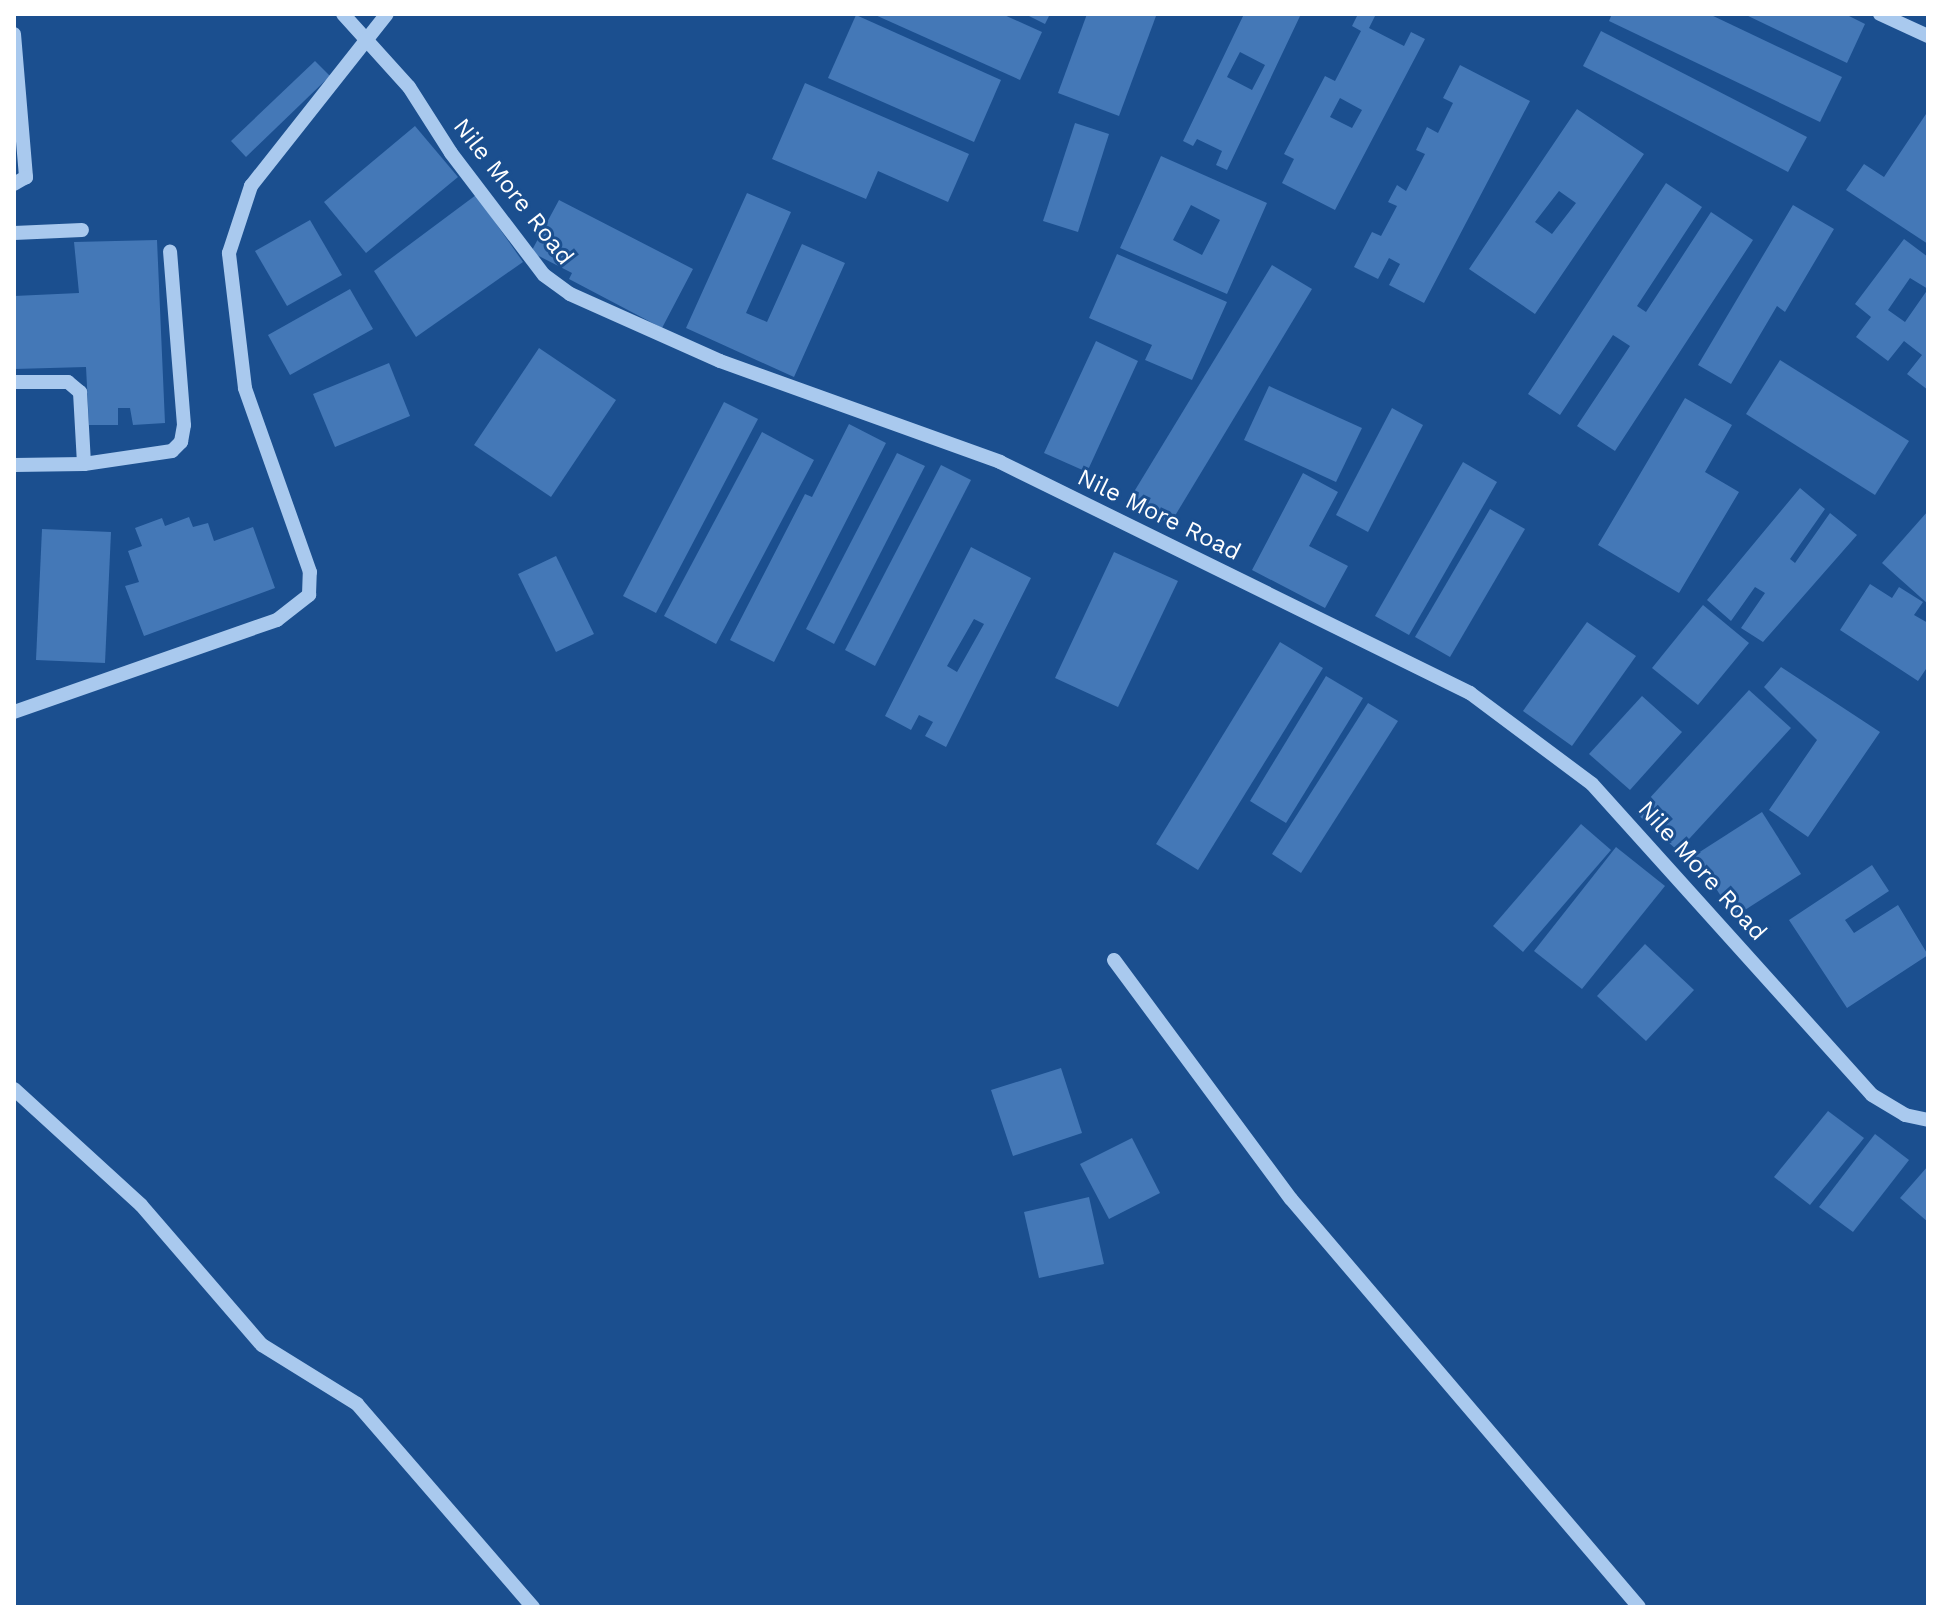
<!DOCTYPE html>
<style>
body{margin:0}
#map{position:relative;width:1942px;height:1621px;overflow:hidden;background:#1b4f8f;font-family:"Work Sans",sans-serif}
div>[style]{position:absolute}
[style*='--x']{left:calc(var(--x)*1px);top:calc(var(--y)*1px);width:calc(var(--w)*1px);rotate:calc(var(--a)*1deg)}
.building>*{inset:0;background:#4478b7}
.minor>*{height:14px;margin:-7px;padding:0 7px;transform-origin:7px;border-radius:7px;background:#a9c9ee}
span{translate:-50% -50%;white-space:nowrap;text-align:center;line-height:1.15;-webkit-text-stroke:6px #1b4f8f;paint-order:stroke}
.street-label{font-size:24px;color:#fff}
.frame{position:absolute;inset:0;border:16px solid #fff;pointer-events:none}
</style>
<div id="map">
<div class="building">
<i style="clip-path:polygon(873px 14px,1002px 14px,1042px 32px,1020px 80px)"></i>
<i style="clip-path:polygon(1025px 14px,1050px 14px,1045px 24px)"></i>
<i style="clip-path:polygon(1087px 14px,1156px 16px,1119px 116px,1058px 93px)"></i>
<i style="clip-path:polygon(evenodd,1244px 14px,1301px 14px,1227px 170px,1216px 165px,1222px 151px,1197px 139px,1193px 146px,1183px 141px,1244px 14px,1240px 52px,1265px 65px,1252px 90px,1227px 77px,1240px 52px)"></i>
<i style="clip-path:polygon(evenodd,1358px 14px,1376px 14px,1369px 28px,1404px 46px,1411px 32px,1425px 39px,1335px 210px,1282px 183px,1294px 159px,1284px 154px,1325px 76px,1335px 81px,1361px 31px,1352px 26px,1358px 14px,1340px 98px,1362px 110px,1352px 128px,1330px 117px,1340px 98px)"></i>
<i style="clip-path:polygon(1612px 14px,1709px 14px,1842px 77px,1820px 122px,1609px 21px)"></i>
<i style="clip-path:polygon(1744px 14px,1845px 14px,1865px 24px,1847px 63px)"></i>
<i style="clip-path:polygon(856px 15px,1001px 80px,974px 142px,828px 78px)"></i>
<i style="clip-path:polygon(1601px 31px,1807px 137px,1788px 172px,1583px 66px)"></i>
<i style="clip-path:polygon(315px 61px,330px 76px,246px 157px,231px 141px)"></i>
<i style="clip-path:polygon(1460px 65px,1530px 101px,1424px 303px,1389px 285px,1400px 264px,1389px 258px,1378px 279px,1354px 267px,1372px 232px,1381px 236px,1397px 206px,1388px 202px,1397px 185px,1406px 191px,1425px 154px,1416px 150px,1427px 127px,1438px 133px,1453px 103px,1443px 98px)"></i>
<i style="clip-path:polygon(805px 83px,969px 154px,948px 202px,878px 171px,866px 199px,772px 159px)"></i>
<i style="clip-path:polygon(evenodd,1577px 109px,1644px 154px,1535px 314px,1469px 269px,1577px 109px,1559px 191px,1576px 203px,1552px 234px,1535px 222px,1559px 191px)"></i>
<i style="clip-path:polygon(1928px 111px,1928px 244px,1846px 190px,1864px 164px,1884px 177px)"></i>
<i style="clip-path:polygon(1075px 123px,1109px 134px,1078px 232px,1043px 221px)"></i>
<i style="clip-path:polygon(415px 126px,458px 177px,366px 253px,324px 202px)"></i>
<i style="clip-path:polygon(evenodd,1161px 156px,1267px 203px,1227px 294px,1120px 248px,1161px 156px,1191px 205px,1220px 220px,1202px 255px,1173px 240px,1191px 205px)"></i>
<i style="clip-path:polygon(1666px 183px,1702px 207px,1637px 306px,1646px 312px,1711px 212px,1753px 240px,1615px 451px,1577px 426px,1630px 346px,1613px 335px,1560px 415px,1528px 394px)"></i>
<i style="clip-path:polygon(747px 193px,791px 212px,746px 313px,767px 322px,802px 244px,845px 263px,794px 377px,686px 328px)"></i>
<i style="clip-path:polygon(476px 195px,523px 262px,416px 337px,374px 271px)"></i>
<i style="clip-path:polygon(559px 200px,693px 269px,662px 328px,569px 279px,572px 273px,531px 252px)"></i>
<i style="clip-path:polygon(1793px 205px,1834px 229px,1785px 312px,1777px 306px,1731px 384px,1698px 365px)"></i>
<i style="clip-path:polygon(310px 220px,342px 275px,287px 306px,255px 251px)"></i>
<i style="clip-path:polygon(evenodd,1904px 239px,1928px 257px,1928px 390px,1907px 374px,1922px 355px,1904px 341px,1888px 361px,1856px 337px,1871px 317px,1855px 304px,1904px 239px,1910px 278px,1928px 289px,1905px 322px,1888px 310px,1910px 278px)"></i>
<i style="clip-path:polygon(157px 240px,165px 423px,133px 425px,130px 408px,118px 408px,118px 425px,89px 425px,86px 367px,14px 369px,14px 296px,79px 293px,74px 242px)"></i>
<i style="clip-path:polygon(1117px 254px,1227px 302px,1192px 380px,1145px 360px,1152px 345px,1089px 318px)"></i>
<i style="clip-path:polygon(1272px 265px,1312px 289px,1170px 524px,1129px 500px)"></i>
<i style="clip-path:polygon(350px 289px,373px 329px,290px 375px,268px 335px)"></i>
<i style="clip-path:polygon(1096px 341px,1138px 361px,1087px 472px,1044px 453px)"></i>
<i style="clip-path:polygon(539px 348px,616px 400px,551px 497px,474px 445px)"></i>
<i style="clip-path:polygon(1780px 360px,1909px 441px,1875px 495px,1746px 414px)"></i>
<i style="clip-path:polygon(389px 363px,410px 416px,335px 447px,313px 394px)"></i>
<i style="clip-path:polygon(1269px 386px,1362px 428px,1336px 482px,1244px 440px)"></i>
<i style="clip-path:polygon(1685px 398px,1732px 425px,1705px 472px,1739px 492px,1679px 593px,1598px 545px)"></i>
<i style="clip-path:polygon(724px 402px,758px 419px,656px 613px,623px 596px)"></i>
<i style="clip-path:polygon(1392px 408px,1423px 425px,1368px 532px,1336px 515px)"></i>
<i style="clip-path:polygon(849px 424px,886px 443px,774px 662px,730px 640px,805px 494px,812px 497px)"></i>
<i style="clip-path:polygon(762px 432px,814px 460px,716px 644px,664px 616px)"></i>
<i style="clip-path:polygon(897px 453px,925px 466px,834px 644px,806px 629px)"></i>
<i style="clip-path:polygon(1463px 462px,1497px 482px,1409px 635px,1375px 616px)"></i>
<i style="clip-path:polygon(941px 465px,971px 480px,875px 666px,845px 650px)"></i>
<i style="clip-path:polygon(1303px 473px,1338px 492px,1309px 546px,1348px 566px,1325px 608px,1252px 570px)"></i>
<i style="clip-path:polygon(1800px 488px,1825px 509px,1790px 559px,1795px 563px,1830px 513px,1857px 535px,1763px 642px,1741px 628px,1765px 593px,1755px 587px,1731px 621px,1707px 600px)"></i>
<i style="clip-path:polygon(1490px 509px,1525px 529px,1450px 657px,1415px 637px)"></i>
<i style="clip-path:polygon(1928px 511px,1928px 604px,1882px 563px)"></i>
<i style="clip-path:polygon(189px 517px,193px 527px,208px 523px,214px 541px,253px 527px,275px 588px,144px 636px,125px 586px,139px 582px,128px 551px,142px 546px,135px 528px,162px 518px,165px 526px)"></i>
<i style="clip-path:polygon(42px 529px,111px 532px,105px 663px,36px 660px)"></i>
<i style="clip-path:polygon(evenodd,971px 547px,1031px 578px,946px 747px,925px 736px,933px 722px,919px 715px,911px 730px,885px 716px,971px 547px,974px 619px,984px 624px,957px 672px,947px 666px,974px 619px)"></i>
<i style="clip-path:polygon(1114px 552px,1178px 581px,1118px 707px,1055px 678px)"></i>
<i style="clip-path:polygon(556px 556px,594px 634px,556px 652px,518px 574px)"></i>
<i style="clip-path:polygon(1870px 584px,1892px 598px,1899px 587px,1923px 602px,1914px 615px,1928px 623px,1928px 666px,1918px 681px,1840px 630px)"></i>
<i style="clip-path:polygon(1703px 605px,1749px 643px,1698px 705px,1652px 668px)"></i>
<i style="clip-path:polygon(1587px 622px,1636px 656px,1572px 746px,1523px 711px)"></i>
<i style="clip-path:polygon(1280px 642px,1323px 668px,1198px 870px,1156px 844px)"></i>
<i style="clip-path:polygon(1781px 667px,1880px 732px,1808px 837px,1769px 810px,1817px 740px,1764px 687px)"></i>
<i style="clip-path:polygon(1326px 676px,1363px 698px,1286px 823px,1250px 801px)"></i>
<i style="clip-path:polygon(1749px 690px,1791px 728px,1678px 851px,1636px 813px)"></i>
<i style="clip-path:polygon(1642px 696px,1682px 732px,1630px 790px,1589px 754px)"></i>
<i style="clip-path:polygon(1368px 703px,1398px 721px,1301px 873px,1272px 854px)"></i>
<i style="clip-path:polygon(1762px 812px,1801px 874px,1734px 917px,1695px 855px)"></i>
<i style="clip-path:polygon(1581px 824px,1611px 850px,1523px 952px,1493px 926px)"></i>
<i style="clip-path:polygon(1616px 847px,1665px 886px,1582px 989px,1534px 951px)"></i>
<i style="clip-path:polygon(1872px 865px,1889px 891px,1845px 920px,1854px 933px,1898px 905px,1928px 955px,1847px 1008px,1789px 920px)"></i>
<i style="clip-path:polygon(1645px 944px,1694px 990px,1646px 1041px,1597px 996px)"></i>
<i style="clip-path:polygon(1061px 1068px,1082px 1133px,1013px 1156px,991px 1090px)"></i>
<i style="clip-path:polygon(1828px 1111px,1864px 1138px,1810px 1205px,1774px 1177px)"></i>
<i style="clip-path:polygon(1875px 1134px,1909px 1160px,1853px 1232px,1819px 1207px)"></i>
<i style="clip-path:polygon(1132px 1138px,1160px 1193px,1109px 1219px,1080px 1164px)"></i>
<i style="clip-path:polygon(1928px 1166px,1928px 1222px,1900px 1198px)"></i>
<i style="clip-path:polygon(1089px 1197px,1104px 1264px,1039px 1278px,1024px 1212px)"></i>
</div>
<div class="minor">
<i style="--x:343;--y:14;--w:98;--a:47.9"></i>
<i style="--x:409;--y:87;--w:78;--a:57.5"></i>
<i style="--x:451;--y:153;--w:153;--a:52.7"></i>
<i style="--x:544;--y:275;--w:32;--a:36"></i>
<i style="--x:570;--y:294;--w:164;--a:24.1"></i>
<i style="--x:720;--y:361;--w:298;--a:19.8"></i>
<i style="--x:1000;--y:462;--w:524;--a:26.17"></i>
<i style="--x:1470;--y:693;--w:152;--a:36.7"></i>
<i style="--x:1592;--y:784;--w:418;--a:48"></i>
<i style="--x:1872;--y:1095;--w:39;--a:31"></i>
<i style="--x:1905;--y:1115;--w:24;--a:12"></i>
<i style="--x:1880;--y:14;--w:53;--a:24.6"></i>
<i style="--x:14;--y:34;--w:144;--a:85.2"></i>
<i style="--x:26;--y:177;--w:14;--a:150"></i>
<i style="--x:14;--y:233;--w:68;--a:-2.5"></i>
<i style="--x:14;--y:382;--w:54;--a:0"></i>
<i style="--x:68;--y:382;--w:16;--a:40"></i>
<i style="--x:80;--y:392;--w:72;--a:86.8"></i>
<i style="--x:14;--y:465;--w:70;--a:-0.8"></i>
<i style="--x:84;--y:464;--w:89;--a:-8.4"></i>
<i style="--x:172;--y:451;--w:13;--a:-45"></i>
<i style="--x:181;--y:442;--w:17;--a:-80"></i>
<i style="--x:184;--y:425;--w:174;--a:-94.6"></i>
<i style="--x:14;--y:712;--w:279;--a:-19.3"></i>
<i style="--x:277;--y:620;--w:41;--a:-38"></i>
<i style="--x:309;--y:595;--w:23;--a:-88"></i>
<i style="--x:310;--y:572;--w:195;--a:-109.5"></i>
<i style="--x:245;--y:388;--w:136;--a:-96.8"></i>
<i style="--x:229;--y:253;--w:71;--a:-71.8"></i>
<i style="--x:251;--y:186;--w:219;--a:-51.7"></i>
<i style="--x:1114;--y:960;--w:297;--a:53.5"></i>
<i style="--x:1291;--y:1199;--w:536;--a:49.54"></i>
<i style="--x:14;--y:1089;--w:172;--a:42.4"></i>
<i style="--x:141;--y:1205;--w:185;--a:49.2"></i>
<i style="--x:262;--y:1345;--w:112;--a:31.8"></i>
<i style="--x:357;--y:1404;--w:269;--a:49.1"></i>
</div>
<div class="street-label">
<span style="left:513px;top:192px;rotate:52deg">Nile More Road</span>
<span style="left:1159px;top:515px;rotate:26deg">Nile More Road</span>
<span style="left:1702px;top:871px;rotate:48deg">Nile More Road</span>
</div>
<div class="frame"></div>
</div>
